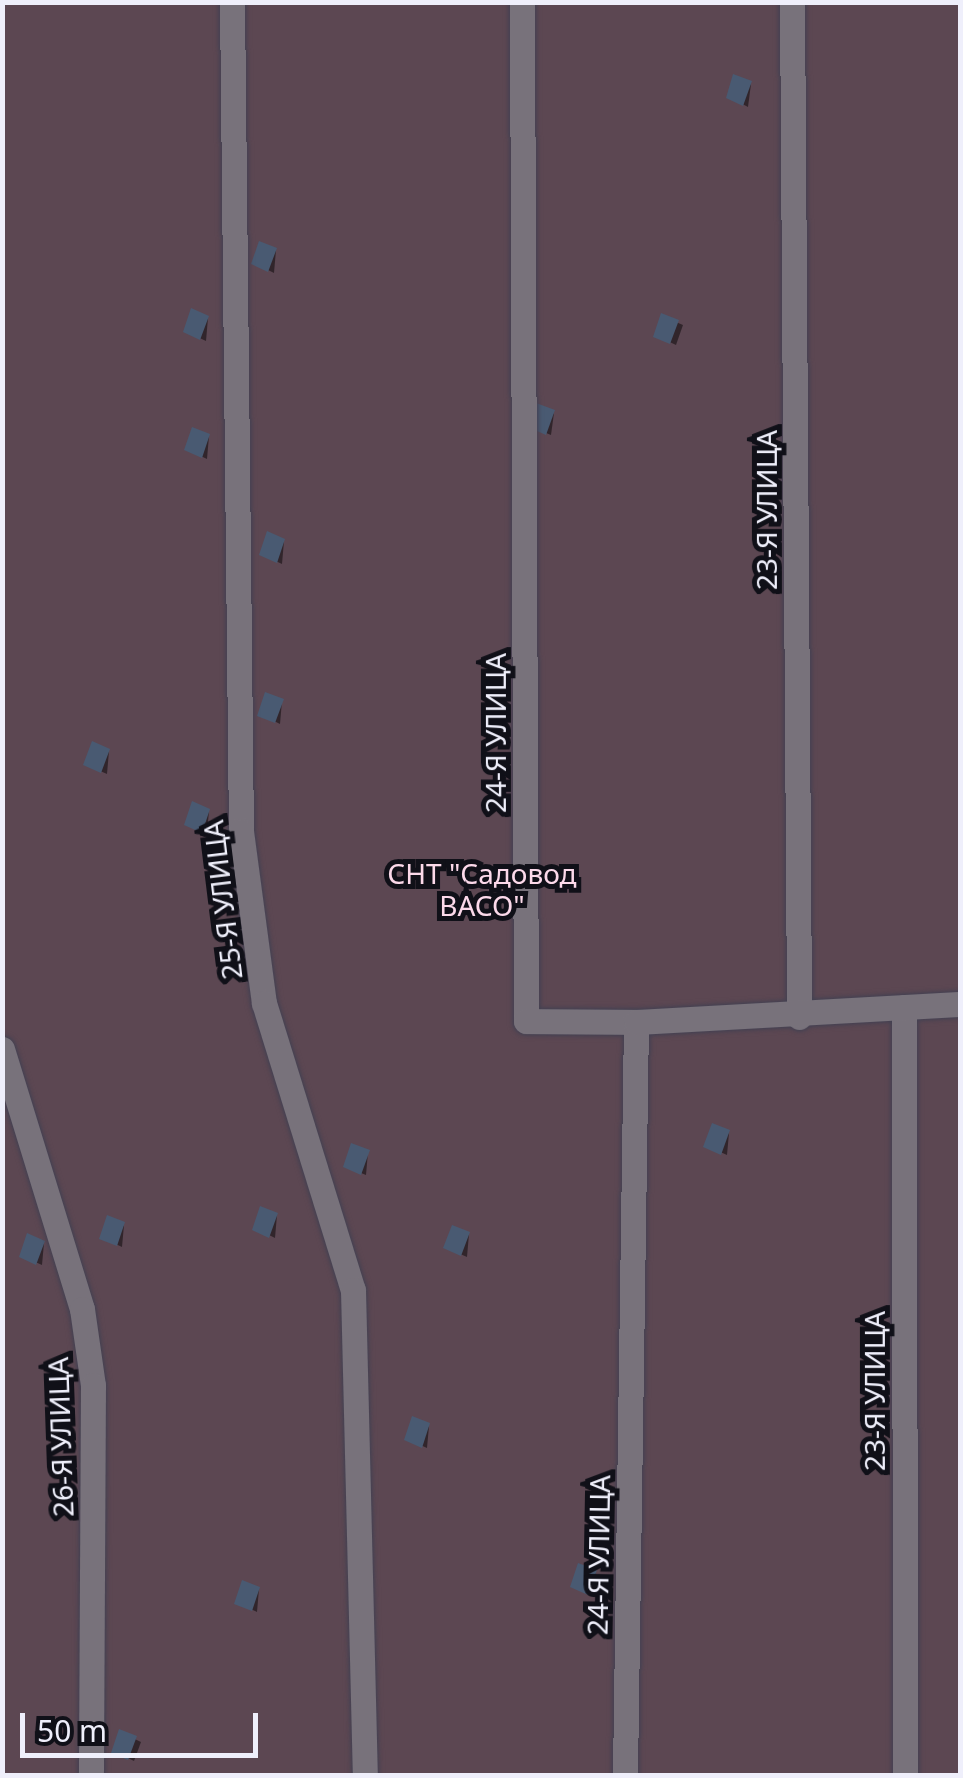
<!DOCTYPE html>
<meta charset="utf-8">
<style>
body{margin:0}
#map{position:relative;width:963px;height:1778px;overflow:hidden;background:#272537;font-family:"Noto Sans",sans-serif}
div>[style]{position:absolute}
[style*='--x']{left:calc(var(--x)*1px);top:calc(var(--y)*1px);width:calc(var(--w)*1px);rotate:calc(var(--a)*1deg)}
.green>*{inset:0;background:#5c4752}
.shadow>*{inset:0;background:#0007}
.building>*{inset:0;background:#495a72}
.roads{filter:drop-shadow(0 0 2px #434152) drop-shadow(0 0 2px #434152)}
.minor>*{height:25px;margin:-12.5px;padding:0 12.5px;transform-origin:12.5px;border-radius:12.5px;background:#78727b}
span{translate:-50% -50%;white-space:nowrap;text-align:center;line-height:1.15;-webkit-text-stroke:10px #101018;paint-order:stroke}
.street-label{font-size:28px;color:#efeffb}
.park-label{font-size:28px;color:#fcd9ea}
.frame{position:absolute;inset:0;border:5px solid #efeffb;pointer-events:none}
.scale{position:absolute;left:20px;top:1713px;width:238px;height:45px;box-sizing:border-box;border:5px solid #efeffb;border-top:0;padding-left:12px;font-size:30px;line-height:35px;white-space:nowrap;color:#efeffb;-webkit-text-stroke:8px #101018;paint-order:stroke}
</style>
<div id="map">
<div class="green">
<i style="clip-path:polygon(3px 3px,960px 3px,960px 1775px,3px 1775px)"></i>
</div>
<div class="shadow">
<i style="clip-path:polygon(751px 84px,748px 107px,729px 97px)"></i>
<i style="clip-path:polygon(276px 250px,274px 273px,254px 263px)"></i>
<i style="clip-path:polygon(662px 316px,683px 325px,676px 345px,661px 338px)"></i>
<i style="clip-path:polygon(208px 318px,206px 341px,191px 334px)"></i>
<i style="clip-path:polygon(554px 413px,551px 435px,536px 429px)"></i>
<i style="clip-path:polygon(209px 436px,207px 459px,192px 452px)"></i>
<i style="clip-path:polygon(284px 541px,282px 564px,267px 557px)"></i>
<i style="clip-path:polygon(282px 701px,280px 724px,260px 714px)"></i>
<i style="clip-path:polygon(109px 751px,107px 774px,91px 767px)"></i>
<i style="clip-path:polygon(209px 811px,207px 833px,192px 827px)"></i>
<i style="clip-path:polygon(729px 1133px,727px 1155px,707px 1146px)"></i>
<i style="clip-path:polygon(368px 1152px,366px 1175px,351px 1169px)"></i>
<i style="clip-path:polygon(277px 1215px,275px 1238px,255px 1228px)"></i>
<i style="clip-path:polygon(124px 1225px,122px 1247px,107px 1240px)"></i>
<i style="clip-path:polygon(469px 1234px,467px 1257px,451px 1250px)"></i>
<i style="clip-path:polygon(44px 1243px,42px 1265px,22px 1256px)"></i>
<i style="clip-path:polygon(429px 1426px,427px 1448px,407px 1439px)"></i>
<i style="clip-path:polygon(596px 1573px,593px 1595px,573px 1586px)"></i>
<i style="clip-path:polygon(259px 1589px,257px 1612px,242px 1605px)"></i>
<i style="clip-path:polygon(120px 1732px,141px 1742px,134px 1761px,114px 1751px)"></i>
</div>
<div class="building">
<i style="clip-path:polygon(733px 74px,752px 81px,743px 106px,726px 98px)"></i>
<i style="clip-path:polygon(259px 241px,277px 248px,268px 272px,251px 264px)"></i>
<i style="clip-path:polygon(191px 308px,209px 316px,200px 340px,183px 332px)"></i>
<i style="clip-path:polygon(661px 313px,679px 320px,670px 344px,653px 337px)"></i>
<i style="clip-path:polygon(536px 403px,555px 410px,546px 435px,528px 427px)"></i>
<i style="clip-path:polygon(192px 427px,210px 434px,202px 458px,184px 450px)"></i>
<i style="clip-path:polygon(267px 531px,285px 539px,277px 563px,259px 555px)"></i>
<i style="clip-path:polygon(265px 692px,284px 699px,275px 723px,257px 716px)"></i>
<i style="clip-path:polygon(92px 741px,110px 749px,101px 773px,83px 765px)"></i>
<i style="clip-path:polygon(192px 801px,210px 809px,202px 833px,184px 825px)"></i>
<i style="clip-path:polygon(712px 1123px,730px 1130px,721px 1155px,703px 1147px)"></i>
<i style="clip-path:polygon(351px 1143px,370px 1150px,361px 1175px,343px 1167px)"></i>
<i style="clip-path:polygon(260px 1206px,278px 1213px,269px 1238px,252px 1230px)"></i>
<i style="clip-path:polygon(107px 1215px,125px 1222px,117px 1246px,99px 1239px)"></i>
<i style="clip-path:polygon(452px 1225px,470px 1232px,461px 1256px,443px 1248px)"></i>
<i style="clip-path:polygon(27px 1233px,45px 1241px,36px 1265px,19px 1257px)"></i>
<i style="clip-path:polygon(412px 1416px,430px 1423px,422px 1448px,404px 1440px)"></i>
<i style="clip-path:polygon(578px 1563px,597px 1570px,588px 1595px,570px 1587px)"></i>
<i style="clip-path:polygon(242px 1580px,260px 1587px,252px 1611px,234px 1604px)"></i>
<i style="clip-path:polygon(119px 1729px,137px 1736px,128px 1760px,111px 1753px)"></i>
</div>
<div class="roads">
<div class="minor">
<i style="--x:232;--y:2;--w:829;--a:89.38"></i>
<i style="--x:241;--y:831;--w:174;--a:82.4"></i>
<i style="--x:264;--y:1003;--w:300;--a:72.8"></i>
<i style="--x:353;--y:1290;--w:486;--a:88.6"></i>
<i style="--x:522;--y:2;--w:1019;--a:89.78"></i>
<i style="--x:526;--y:1021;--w:110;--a:0.5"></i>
<i style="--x:636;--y:1022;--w:754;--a:90.84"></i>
<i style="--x:792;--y:2;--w:1015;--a:89.6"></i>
<i style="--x:904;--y:1007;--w:769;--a:89.93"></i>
<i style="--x:636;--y:1022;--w:324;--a:-3.2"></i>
<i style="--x:2;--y:1049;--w:272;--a:72.9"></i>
<i style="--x:82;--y:1309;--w:77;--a:81.8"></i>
<i style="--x:93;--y:1385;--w:391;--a:90.3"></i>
</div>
</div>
<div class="street-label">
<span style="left:766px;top:510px;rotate:-90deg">23-Я УЛИЦА</span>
<span style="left:495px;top:733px;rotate:-90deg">24-Я УЛИЦА</span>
<span style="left:222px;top:900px;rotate:-97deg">25-Я УЛИЦА</span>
<span style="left:874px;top:1391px;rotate:-90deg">23-Я УЛИЦА</span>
<span style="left:60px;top:1437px;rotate:-92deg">26-Я УЛИЦА</span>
<span style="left:598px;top:1555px;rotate:-89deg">24-Я УЛИЦА</span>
</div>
<div class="park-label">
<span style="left:482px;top:889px">СНТ "Садовод<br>ВАСО"</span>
</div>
<div class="frame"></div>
<div class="scale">50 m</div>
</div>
